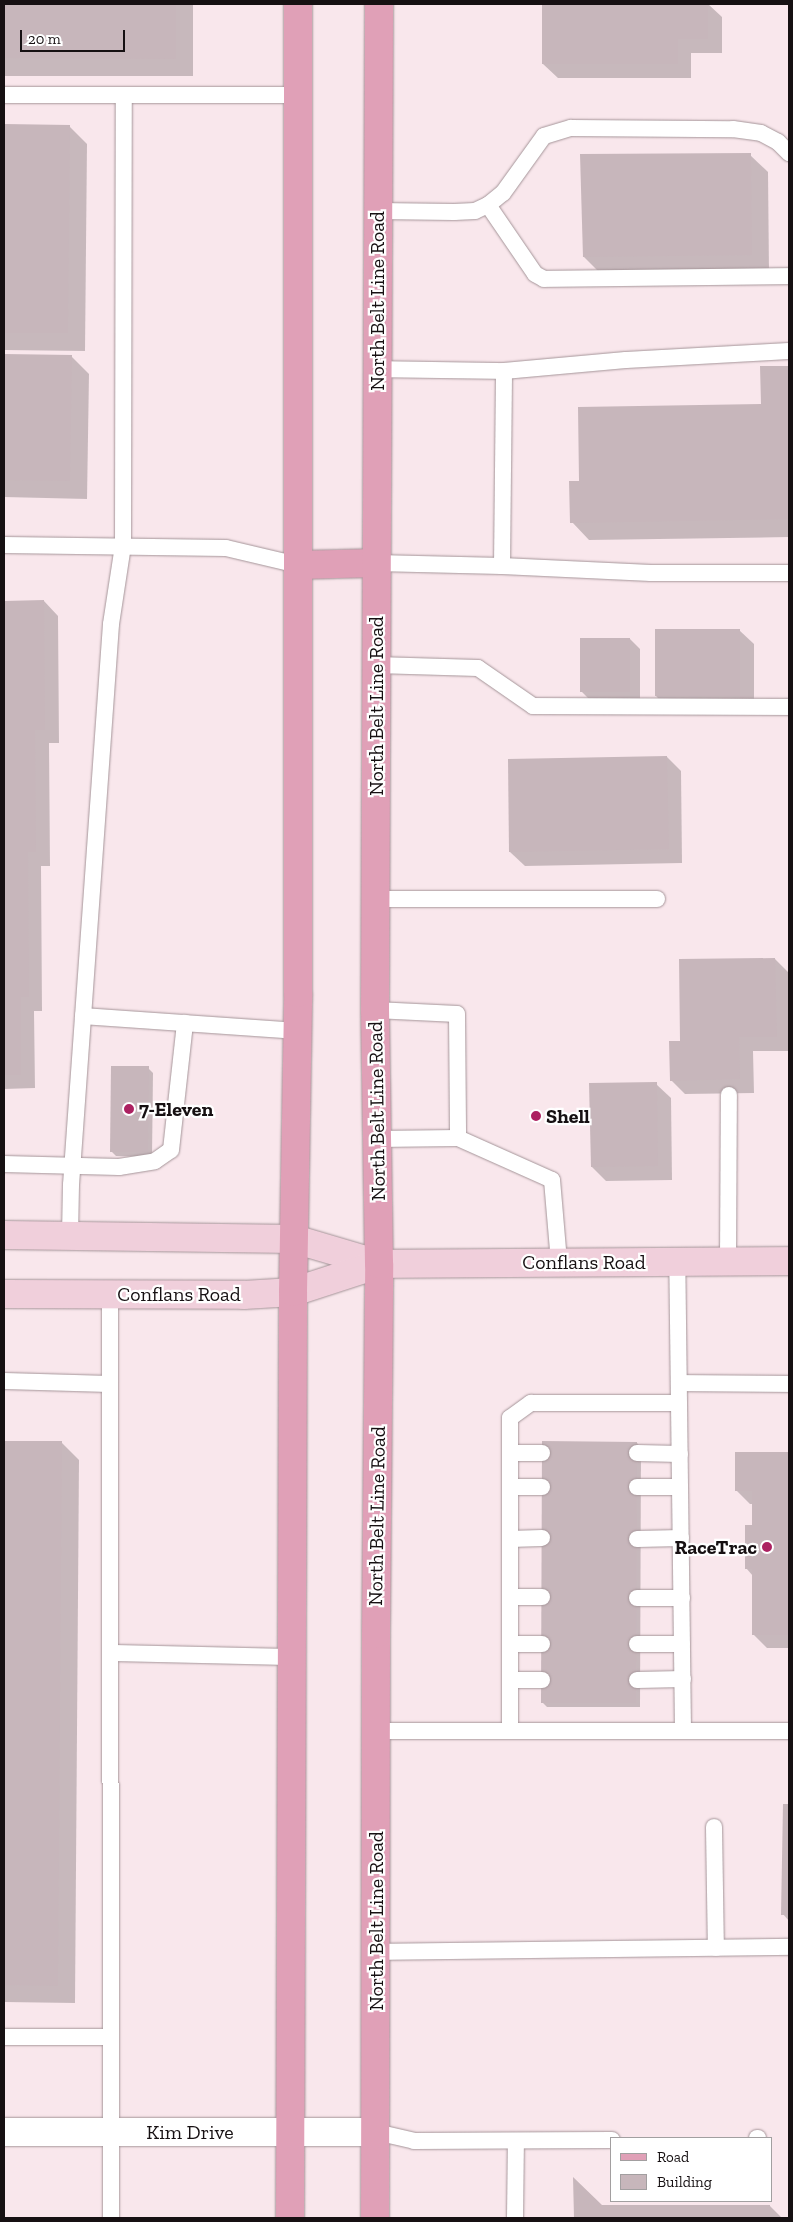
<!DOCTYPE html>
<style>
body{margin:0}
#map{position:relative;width:793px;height:2222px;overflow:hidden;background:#f9e7ec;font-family:"Zilla Slab",serif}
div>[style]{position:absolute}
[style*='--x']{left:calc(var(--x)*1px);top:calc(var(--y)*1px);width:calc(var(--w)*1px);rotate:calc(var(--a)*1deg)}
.shadow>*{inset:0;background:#0003}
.building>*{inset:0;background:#c7b6bb}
.roads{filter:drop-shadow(0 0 1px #a59599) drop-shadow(0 0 1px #a59599)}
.lane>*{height:16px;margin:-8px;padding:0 8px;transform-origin:8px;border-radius:8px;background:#fff}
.street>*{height:28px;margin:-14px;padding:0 14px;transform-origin:14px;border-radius:14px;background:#fff}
.secondary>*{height:28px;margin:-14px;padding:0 14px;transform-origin:14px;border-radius:14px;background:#f0cfdb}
.primary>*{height:28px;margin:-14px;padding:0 14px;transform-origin:14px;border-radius:14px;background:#e0a0b7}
.dots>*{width:14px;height:14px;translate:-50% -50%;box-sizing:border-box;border:2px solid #fff;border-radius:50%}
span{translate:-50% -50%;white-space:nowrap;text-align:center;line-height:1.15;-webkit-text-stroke:4.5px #fff;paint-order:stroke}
.street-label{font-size:20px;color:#161012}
.poi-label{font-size:20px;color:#161012;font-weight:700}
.left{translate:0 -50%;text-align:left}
.right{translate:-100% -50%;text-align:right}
.frame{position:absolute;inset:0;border:5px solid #161012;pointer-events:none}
.legend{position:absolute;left:610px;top:2137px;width:162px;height:65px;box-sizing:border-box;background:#fff;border:1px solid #a29fa0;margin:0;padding:6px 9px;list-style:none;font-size:15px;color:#161012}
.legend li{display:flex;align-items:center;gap:10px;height:25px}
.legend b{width:25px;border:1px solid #a29fa0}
.scale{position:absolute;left:20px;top:30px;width:105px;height:22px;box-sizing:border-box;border:2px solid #161012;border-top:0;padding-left:6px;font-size:15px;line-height:18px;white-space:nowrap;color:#161012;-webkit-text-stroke:4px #fff;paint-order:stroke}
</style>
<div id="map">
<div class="shadow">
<i style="clip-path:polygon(4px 4px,193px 4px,193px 76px,4px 76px)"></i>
<i style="clip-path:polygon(543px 4px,708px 4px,722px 17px,722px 53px,691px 53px,691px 78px,558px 78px,543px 64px)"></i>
<i style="clip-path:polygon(4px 126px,69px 126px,87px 144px,85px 351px,4px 350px)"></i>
<i style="clip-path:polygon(750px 155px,768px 172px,769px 272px,602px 275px,584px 257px)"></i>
<i style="clip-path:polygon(4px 355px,71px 356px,89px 374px,87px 499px,4px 497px)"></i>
<i style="clip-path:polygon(761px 367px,789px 367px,789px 537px,589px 540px,572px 522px,581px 483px,762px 405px)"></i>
<i style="clip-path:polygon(44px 601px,58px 616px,59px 743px,49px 743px,50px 866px,41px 866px,42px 1011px,34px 1011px,35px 1088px,4px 1089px,4px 602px)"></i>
<i style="clip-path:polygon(739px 630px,754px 644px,754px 710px,670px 710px,656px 696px)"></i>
<i style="clip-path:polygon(630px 639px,640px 649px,640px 701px,591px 701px,581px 691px)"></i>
<i style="clip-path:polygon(667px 757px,681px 771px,682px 863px,525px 866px,510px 852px)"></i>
<i style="clip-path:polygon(775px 959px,789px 973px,789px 1051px,753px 1051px,754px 1093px,685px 1094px,671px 1080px,681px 1042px)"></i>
<i style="clip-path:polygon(148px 1068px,153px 1073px,152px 1157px,116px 1156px,111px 1151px)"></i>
<i style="clip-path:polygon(656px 1084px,671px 1098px,672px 1180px,606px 1181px,592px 1167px)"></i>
<i style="clip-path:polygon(4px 1442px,62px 1443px,79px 1460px,75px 2003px,4px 2002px)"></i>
<i style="clip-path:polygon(637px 1443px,641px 1448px,640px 1707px,547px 1707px,542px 1702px)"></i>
<i style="clip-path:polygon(736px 1453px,789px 1454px,789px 1648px,767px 1648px,753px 1634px,753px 1576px,746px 1568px,753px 1526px,753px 1504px,750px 1504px,736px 1490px)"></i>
<i style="clip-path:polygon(784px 1805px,789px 1805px,789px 1921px,783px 1914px)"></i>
<i style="clip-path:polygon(575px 2180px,602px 2206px,770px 2206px,782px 2218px,575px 2218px)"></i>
</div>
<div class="building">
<i style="clip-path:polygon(4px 4px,176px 4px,176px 59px,4px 58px)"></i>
<i style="clip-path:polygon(542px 4px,708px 4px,708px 39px,678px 39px,678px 64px,542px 64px)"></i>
<i style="clip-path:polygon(4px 124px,70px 125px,68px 333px,4px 333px)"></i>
<i style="clip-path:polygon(751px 153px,752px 255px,583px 257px,580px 154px)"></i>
<i style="clip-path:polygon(4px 354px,72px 355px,70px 481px,4px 480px)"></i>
<i style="clip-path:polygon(760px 366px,789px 366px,789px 519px,570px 523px,569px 481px,579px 481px,578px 407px,761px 404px)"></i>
<i style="clip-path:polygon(44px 600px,45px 730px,35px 730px,36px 852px,28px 852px,29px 997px,21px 997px,21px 1075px,4px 1075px,4px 601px)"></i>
<i style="clip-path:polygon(655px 629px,740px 629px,740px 696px,655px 696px)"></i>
<i style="clip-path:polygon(580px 638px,630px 638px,630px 692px,580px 692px)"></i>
<i style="clip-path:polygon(667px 756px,669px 849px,509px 852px,508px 759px)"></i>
<i style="clip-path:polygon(775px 958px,777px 1037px,739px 1037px,740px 1079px,670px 1081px,669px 1041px,680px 1041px,679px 959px)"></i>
<i style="clip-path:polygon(111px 1066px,149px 1066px,148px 1152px,110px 1152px)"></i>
<i style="clip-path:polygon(657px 1082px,658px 1166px,591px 1167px,589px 1083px)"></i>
<i style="clip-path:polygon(4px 1441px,62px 1441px,58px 1986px,4px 1985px)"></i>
<i style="clip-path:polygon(542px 1441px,637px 1442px,636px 1703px,541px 1703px)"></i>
<i style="clip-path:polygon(735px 1452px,789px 1452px,789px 1635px,752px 1635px,752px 1569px,745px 1569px,745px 1525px,752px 1525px,752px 1491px,735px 1491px)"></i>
<i style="clip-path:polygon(783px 1804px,789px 1804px,789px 1915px,781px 1915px)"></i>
<i style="clip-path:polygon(573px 2177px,602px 2205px,770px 2205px,770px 2218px,574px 2218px)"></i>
</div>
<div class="roads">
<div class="lane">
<i style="--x:4;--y:95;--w:294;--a:0"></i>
<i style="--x:488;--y:205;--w:83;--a:55.7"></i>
<i style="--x:535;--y:274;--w:10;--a:29"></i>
<i style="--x:544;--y:279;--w:245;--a:-0.7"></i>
<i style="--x:378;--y:211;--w:76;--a:0.8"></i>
<i style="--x:454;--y:212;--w:21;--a:-3"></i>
<i style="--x:475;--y:211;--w:14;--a:-25"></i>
<i style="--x:488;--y:205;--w:19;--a:-39"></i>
<i style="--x:503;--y:193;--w:70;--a:-54.3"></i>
<i style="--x:544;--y:136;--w:28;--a:-17"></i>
<i style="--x:571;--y:128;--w:162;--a:0.4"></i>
<i style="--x:733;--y:129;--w:28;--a:8"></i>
<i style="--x:761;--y:133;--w:19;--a:28"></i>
<i style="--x:778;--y:142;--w:16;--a:45"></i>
<i style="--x:504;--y:371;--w:122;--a:-5.2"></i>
<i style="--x:626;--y:360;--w:163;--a:-3.2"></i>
<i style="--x:4;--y:545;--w:222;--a:0.8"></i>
<i style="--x:226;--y:548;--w:74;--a:13.3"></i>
<i style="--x:376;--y:563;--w:126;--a:1.4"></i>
<i style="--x:502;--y:566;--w:195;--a:-89.4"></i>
<i style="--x:504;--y:371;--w:127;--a:-179.1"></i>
<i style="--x:502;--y:566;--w:149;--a:2.7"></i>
<i style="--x:651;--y:573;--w:138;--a:0"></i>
<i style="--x:376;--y:665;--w:102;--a:1.7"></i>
<i style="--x:478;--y:668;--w:67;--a:34.6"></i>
<i style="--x:533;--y:706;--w:256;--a:0.2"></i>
<i style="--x:375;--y:899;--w:282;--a:0"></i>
<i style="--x:375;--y:1010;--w:82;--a:2.8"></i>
<i style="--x:457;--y:1014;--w:124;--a:89.5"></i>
<i style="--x:458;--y:1138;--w:81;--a:179.3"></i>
<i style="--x:83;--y:1016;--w:215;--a:4"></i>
<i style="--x:458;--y:1138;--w:103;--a:24.1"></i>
<i style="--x:552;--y:1180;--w:82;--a:85.1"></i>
<i style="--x:4;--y:1164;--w:115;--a:1.5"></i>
<i style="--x:119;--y:1167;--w:36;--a:-9"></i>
<i style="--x:155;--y:1161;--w:19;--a:-35"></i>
<i style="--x:171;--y:1150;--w:128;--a:-83.7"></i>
<i style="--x:70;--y:1236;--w:51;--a:-88.9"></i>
<i style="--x:71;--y:1185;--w:562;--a:-85.92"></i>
<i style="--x:111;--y:624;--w:79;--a:-81.3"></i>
<i style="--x:123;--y:546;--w:451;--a:-89.9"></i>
<i style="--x:728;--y:1261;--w:166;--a:-89.7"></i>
<i style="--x:110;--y:1294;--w:924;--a:89.94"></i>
<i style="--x:4;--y:1381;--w:106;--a:1.6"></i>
<i style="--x:679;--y:1383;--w:110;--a:0.5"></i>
<i style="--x:510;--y:1453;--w:32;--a:0"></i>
<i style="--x:637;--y:1453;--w:43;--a:1.3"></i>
<i style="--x:510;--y:1487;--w:32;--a:0"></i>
<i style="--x:637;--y:1487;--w:43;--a:0"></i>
<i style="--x:510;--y:1539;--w:32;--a:-2"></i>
<i style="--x:637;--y:1539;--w:44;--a:-1.3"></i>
<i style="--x:510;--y:1597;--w:32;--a:0"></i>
<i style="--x:637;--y:1598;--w:45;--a:0"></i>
<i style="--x:510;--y:1644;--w:32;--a:0"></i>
<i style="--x:637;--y:1644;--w:45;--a:0"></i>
<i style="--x:111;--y:1653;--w:181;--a:1.3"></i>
<i style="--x:510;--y:1680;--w:32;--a:0"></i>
<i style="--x:637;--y:1680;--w:46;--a:-1.2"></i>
<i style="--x:376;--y:1731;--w:307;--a:0"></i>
<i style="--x:683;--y:1731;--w:470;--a:-90.7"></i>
<i style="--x:510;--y:1731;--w:313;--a:-90"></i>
<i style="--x:510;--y:1418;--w:26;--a:-36"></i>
<i style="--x:531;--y:1403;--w:148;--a:0"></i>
<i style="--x:683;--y:1731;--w:106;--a:0"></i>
<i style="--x:714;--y:1827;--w:121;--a:89.1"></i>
<i style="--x:376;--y:1952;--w:413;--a:-0.7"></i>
<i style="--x:4;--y:2037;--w:107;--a:0"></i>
<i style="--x:376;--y:2132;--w:39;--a:13"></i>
<i style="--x:414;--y:2141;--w:198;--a:-0.3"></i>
<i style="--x:757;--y:2138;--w:1;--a:0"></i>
<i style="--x:515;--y:2218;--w:77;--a:-89.3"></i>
</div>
<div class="street">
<i style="--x:4;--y:2132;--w:372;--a:0"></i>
</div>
<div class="secondary">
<i style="--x:4;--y:1235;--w:290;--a:0.8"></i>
<i style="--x:294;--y:1239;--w:89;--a:16.4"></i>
<i style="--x:379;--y:1264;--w:410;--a:-0.4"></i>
<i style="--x:4;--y:1294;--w:240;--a:0.2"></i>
<i style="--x:244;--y:1295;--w:49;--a:-3.5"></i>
<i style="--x:293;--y:1292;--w:90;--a:-18"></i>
</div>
<div class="primary">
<i style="--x:298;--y:565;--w:78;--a:-1.5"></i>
<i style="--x:290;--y:2218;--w:926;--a:-89.81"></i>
<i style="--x:293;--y:1292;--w:299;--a:-89"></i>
<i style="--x:298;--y:993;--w:989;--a:-90"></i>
<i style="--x:375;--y:2218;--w:584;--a:-89.9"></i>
<i style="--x:376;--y:1634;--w:370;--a:-89.5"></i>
<i style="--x:379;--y:1264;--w:254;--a:-90.9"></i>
<i style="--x:375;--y:1010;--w:1006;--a:-89.77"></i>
</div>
</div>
<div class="dots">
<i style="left:129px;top:1109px;background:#ac2161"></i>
<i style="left:536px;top:1116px;background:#ac2161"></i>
<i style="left:767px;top:1547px;background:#ac2161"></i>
</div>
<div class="street-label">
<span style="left:377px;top:301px;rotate:-90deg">North Belt Line Road</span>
<span style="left:376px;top:706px;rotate:-90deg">North Belt Line Road</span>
<span style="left:377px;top:1111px;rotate:-91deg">North Belt Line Road</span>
<span style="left:584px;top:1262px">Conflans Road</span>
<span style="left:179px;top:1294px">Conflans Road</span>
<span style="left:377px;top:1516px;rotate:-89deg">North Belt Line Road</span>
<span style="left:376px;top:1921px;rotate:-90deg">North Belt Line Road</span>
<span style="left:190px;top:2132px">Kim Drive</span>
</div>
<div class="poi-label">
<span class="left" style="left:139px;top:1109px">7-Eleven</span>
<span class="left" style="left:546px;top:1116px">Shell</span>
<span class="right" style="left:757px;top:1547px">RaceTrac</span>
</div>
<div class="frame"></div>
<ul class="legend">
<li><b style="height:6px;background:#e0a0b7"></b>Road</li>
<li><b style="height:14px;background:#c7b6bb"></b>Building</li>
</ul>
<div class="scale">20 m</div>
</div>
